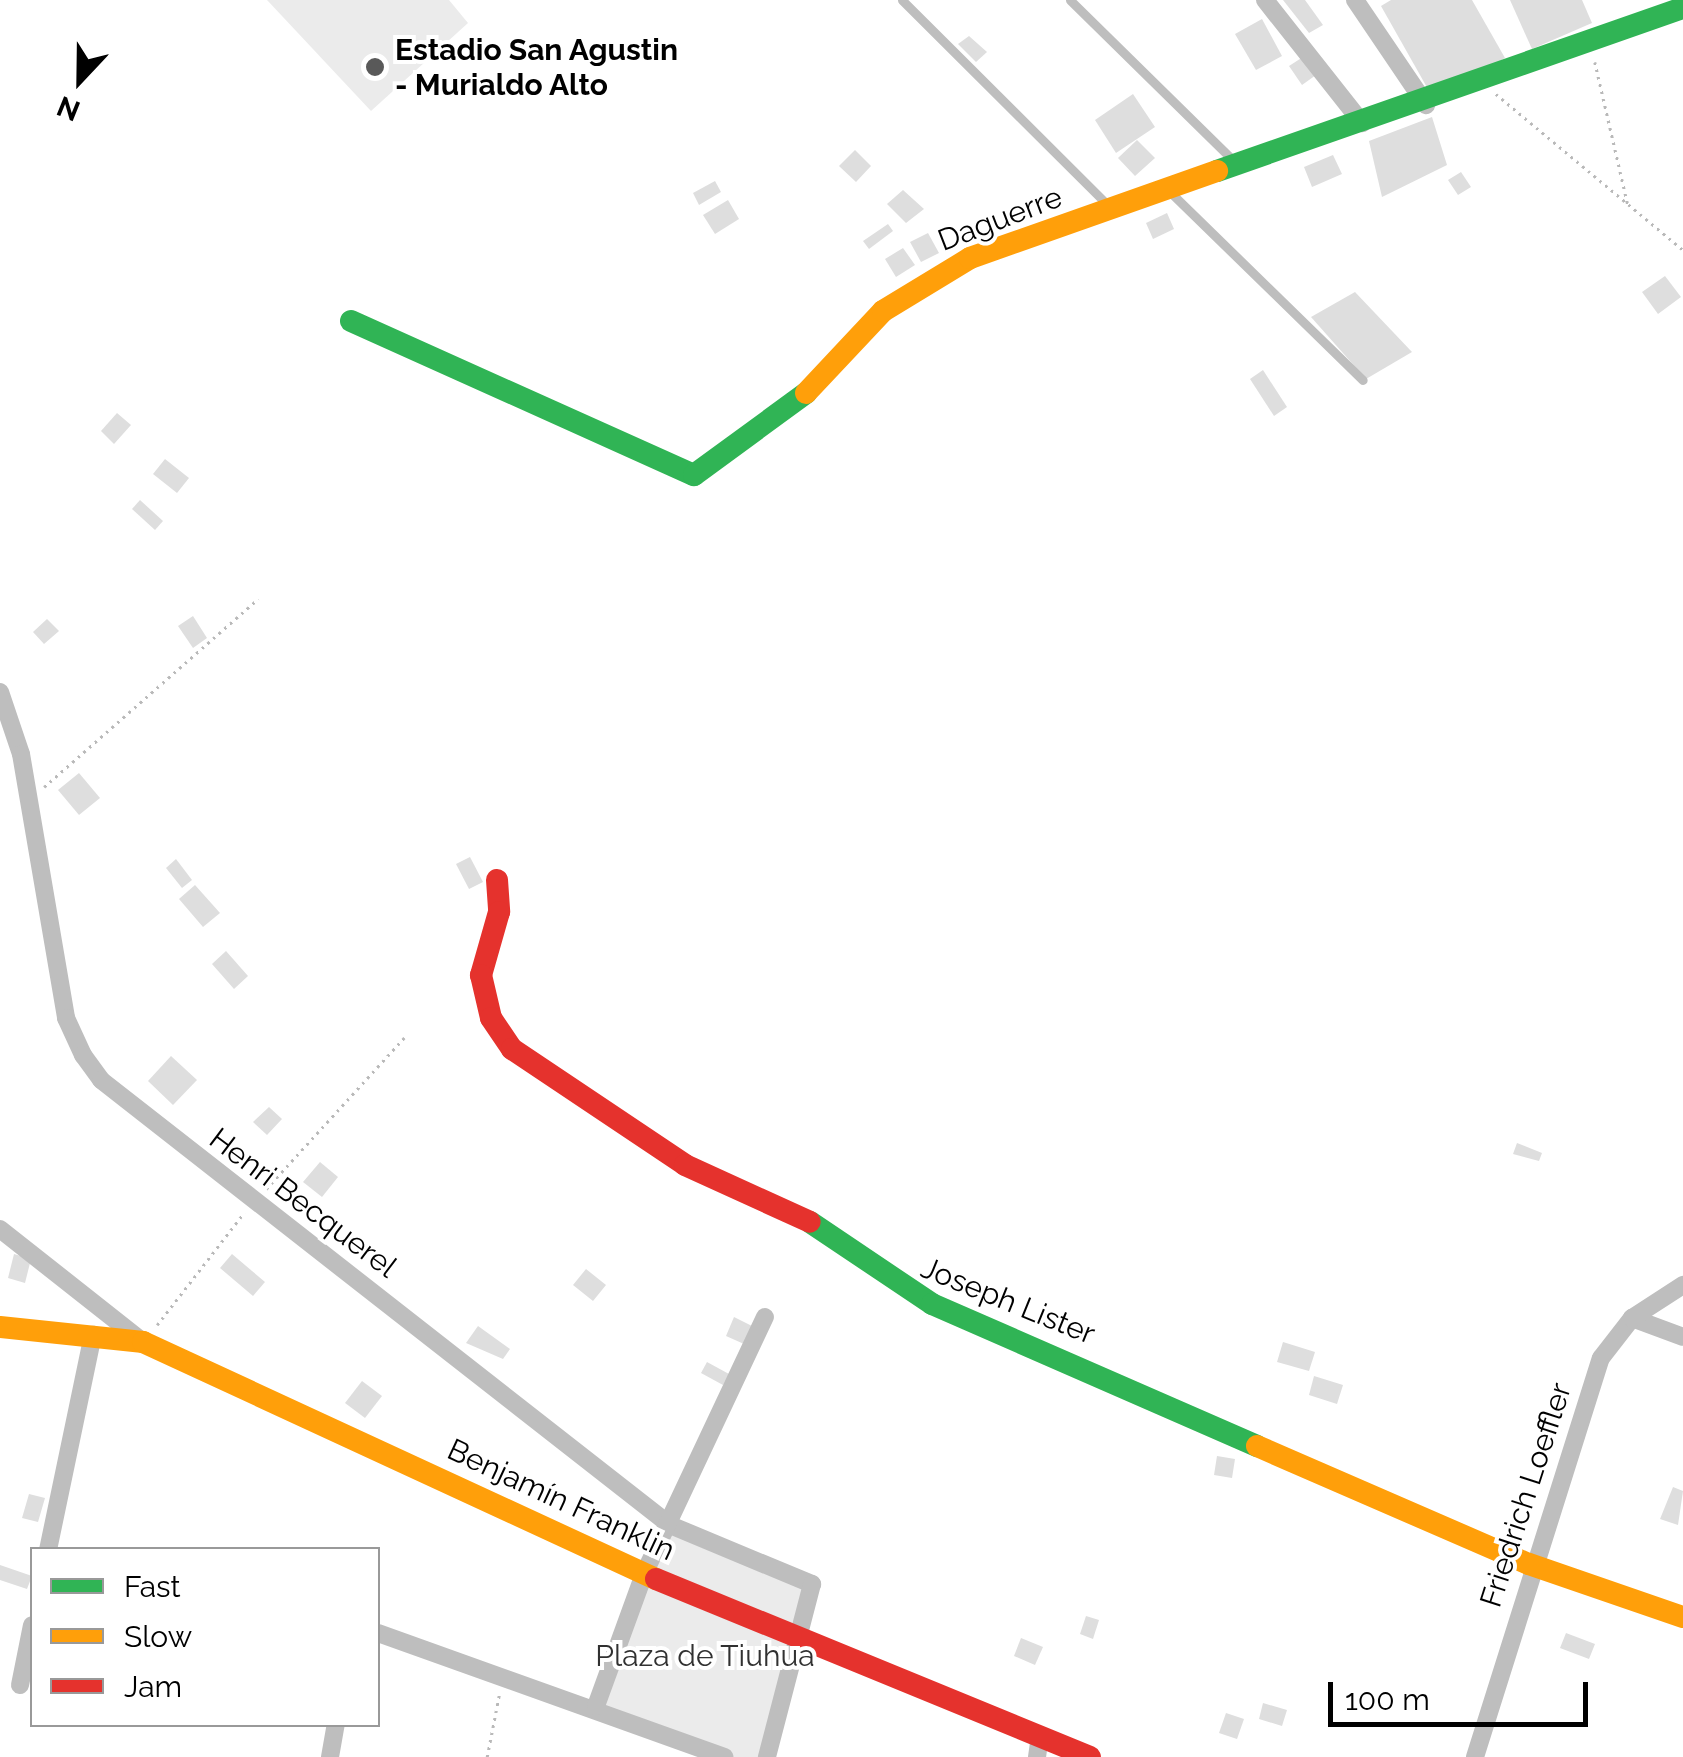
<!DOCTYPE html>
<meta charset="utf-8">
<style>
body{margin:0}
#map{position:relative;width:1683px;height:1757px;overflow:hidden;background:#fff;font-family:Raleway,sans-serif}
div>[style]{position:absolute}
[style*='--x']{left:calc(var(--x)*1px);top:calc(var(--y)*1px);width:calc(var(--w)*1px);rotate:calc(var(--a)*1deg)}
.green>*{inset:0;background:#ebebeb}
.building>*{inset:0;background:#dedede}
.path>*{height:2.5px;margin-top:-1.25px;transform-origin:0;background:repeating-linear-gradient(90deg,#b9b9b9 0 2.5px,transparent 0 7.5px)}
.lane>*{height:9px;margin:-4.5px;padding:0 4.5px;transform-origin:4.5px;border-radius:4.5px;background:#bebebe}
.street>*{height:18px;margin:-9px;padding:0 9px;transform-origin:9px;border-radius:9px;background:#bebebe}
.fast>*{height:22px;margin:-11px;padding:0 11px;transform-origin:11px;border-radius:11px;background:#30b455}
.slow>*{height:22px;margin:-11px;padding:0 11px;transform-origin:11px;border-radius:11px;background:#ff9f0a}
.jam>*{height:22px;margin:-11px;padding:0 11px;transform-origin:11px;border-radius:11px;background:#e5322d}
.dots>*{width:28px;height:28px;translate:-50% -50%;box-sizing:border-box;border:5px solid #fff;border-radius:50%}
span{translate:-50% -50%;white-space:nowrap;text-align:center;line-height:1.15;-webkit-text-stroke:8px #fff;paint-order:stroke}
.poi-label{font-size:30px;color:#000;font-weight:700}
.left{translate:0 -50%;text-align:left}
.street-label{font-size:30px;color:#000}
.park-label{font-size:30px;color:#313131}
.legend{position:absolute;left:30px;top:1547px;width:350px;height:180px;box-sizing:border-box;background:#fff;border:2px solid #999;margin:0;padding:12px 18px;list-style:none;font-size:30px;color:#000}
.legend li{display:flex;align-items:center;gap:20px;height:50px}
.legend b{width:50px;border:2px solid #999}
.north{position:absolute;left:30px;top:30px;width:100px;height:100px;-webkit-text-stroke:8px #fff;paint-order:stroke;rotate:202deg;font-size:28px;font-weight:700;line-height:40px;text-align:center;color:#000}
.north::after{content:'';display:block;margin:auto;width:35px;height:45px;background:#000;clip-path:polygon(50% 0,100% 100%,50% 72%,0 100%)}
.scale{position:absolute;left:1328px;top:1682px;width:260px;height:45px;box-sizing:border-box;border:5px solid #000;border-top:0;padding-left:12px;font-size:30px;line-height:35px;white-space:nowrap;color:#000;-webkit-text-stroke:8px #fff;paint-order:stroke}
</style>
<div id="map">
<div class="green">
<i style="clip-path:polygon(267px 0,449px 0,468px 23px,371px 111px)"></i>
<i style="clip-path:polygon(671px 1528px,808px 1585px,763px 1757px,732px 1757px,600px 1706px)"></i>
</div>
<div class="building">
<i style="clip-path:polygon(1283px 0,1305px 0,1323px 25px,1309px 33px)"></i>
<i style="clip-path:polygon(1391px 0,1472px 0,1505px 58px,1433px 98px,1381px 6px)"></i>
<i style="clip-path:polygon(1510px 0,1582px 0,1592px 23px,1532px 49px)"></i>
<i style="clip-path:polygon(1262px 19px,1282px 56px,1256px 70px,1235px 34px)"></i>
<i style="clip-path:polygon(969px 36px,987px 52px,976px 62px,958px 44px)"></i>
<i style="clip-path:polygon(1303px 57px,1316px 75px,1302px 85px,1289px 66px)"></i>
<i style="clip-path:polygon(1133px 94px,1155px 127px,1116px 153px,1095px 120px)"></i>
<i style="clip-path:polygon(1432px 117px,1447px 165px,1382px 197px,1369px 141px)"></i>
<i style="clip-path:polygon(1137px 140px,1155px 158px,1135px 176px,1118px 158px)"></i>
<i style="clip-path:polygon(855px 150px,871px 166px,856px 182px,839px 166px)"></i>
<i style="clip-path:polygon(1333px 155px,1342px 174px,1312px 187px,1304px 167px)"></i>
<i style="clip-path:polygon(1461px 172px,1471px 187px,1458px 195px,1448px 180px)"></i>
<i style="clip-path:polygon(715px 181px,721px 192px,699px 205px,693px 193px)"></i>
<i style="clip-path:polygon(903px 190px,924px 209px,906px 223px,887px 204px)"></i>
<i style="clip-path:polygon(728px 200px,739px 219px,715px 234px,703px 215px)"></i>
<i style="clip-path:polygon(1167px 213px,1174px 229px,1153px 239px,1146px 223px)"></i>
<i style="clip-path:polygon(888px 224px,893px 231px,869px 249px,863px 241px)"></i>
<i style="clip-path:polygon(928px 233px,939px 253px,921px 262px,910px 242px)"></i>
<i style="clip-path:polygon(903px 248px,915px 265px,896px 277px,885px 259px)"></i>
<i style="clip-path:polygon(1665px 276px,1681px 297px,1658px 314px,1642px 292px)"></i>
<i style="clip-path:polygon(1355px 292px,1412px 352px,1366px 379px,1311px 317px)"></i>
<i style="clip-path:polygon(1263px 370px,1287px 407px,1274px 416px,1250px 379px)"></i>
<i style="clip-path:polygon(117px 413px,131px 425px,114px 444px,101px 431px)"></i>
<i style="clip-path:polygon(165px 459px,189px 478px,177px 493px,153px 474px)"></i>
<i style="clip-path:polygon(140px 500px,163px 521px,155px 530px,132px 509px)"></i>
<i style="clip-path:polygon(193px 616px,207px 638px,193px 648px,178px 626px)"></i>
<i style="clip-path:polygon(47px 619px,59px 631px,44px 644px,33px 632px)"></i>
<i style="clip-path:polygon(79px 773px,100px 798px,79px 815px,58px 790px)"></i>
<i style="clip-path:polygon(470px 857px,483px 882px,469px 889px,456px 864px)"></i>
<i style="clip-path:polygon(176px 859px,192px 880px,182px 888px,166px 868px)"></i>
<i style="clip-path:polygon(195px 885px,220px 913px,203px 927px,179px 899px)"></i>
<i style="clip-path:polygon(226px 951px,248px 976px,234px 989px,212px 964px)"></i>
<i style="clip-path:polygon(171px 1056px,197px 1080px,173px 1105px,148px 1081px)"></i>
<i style="clip-path:polygon(269px 1107px,282px 1119px,267px 1135px,253px 1122px)"></i>
<i style="clip-path:polygon(1517px 1143px,1542px 1153px,1539px 1161px,1513px 1154px)"></i>
<i style="clip-path:polygon(320px 1162px,338px 1177px,322px 1197px,303px 1182px)"></i>
<i style="clip-path:polygon(14px 1254px,31px 1259px,25px 1283px,8px 1278px)"></i>
<i style="clip-path:polygon(232px 1254px,265px 1282px,253px 1296px,220px 1268px)"></i>
<i style="clip-path:polygon(586px 1269px,606px 1285px,593px 1301px,573px 1285px)"></i>
<i style="clip-path:polygon(734px 1317px,752px 1326px,744px 1344px,726px 1336px)"></i>
<i style="clip-path:polygon(478px 1326px,510px 1349px,503px 1359px,466px 1343px)"></i>
<i style="clip-path:polygon(1283px 1342px,1315px 1352px,1309px 1371px,1277px 1362px)"></i>
<i style="clip-path:polygon(707px 1362px,729px 1374px,723px 1385px,701px 1373px)"></i>
<i style="clip-path:polygon(1314px 1376px,1343px 1385px,1337px 1404px,1309px 1395px)"></i>
<i style="clip-path:polygon(362px 1381px,382px 1396px,365px 1418px,345px 1403px)"></i>
<i style="clip-path:polygon(1217px 1456px,1235px 1459px,1232px 1478px,1214px 1475px)"></i>
<i style="clip-path:polygon(1673px 1487px,1683px 1491px,1678px 1525px,1660px 1519px)"></i>
<i style="clip-path:polygon(29px 1494px,45px 1498px,38px 1522px,22px 1518px)"></i>
<i style="clip-path:polygon(0 1565px,32px 1576px,27px 1589px,0 1580px)"></i>
<i style="clip-path:polygon(1086px 1616px,1099px 1620px,1093px 1639px,1080px 1634px)"></i>
<i style="clip-path:polygon(1566px 1633px,1595px 1644px,1589px 1659px,1560px 1648px)"></i>
<i style="clip-path:polygon(1021px 1638px,1043px 1647px,1035px 1665px,1014px 1656px)"></i>
<i style="clip-path:polygon(1263px 1703px,1287px 1710px,1282px 1726px,1259px 1719px)"></i>
<i style="clip-path:polygon(1226px 1713px,1244px 1719px,1237px 1739px,1219px 1733px)"></i>
</div>
<div class="path">
<i style="--x:1595;--y:62;--w:147;--a:77"></i>
<i style="--x:1496;--y:94;--w:244;--a:39.8"></i>
<i style="--x:44;--y:787;--w:285;--a:-41.3"></i>
<i style="--x:266;--y:1189;--w:205;--a:-47.6"></i>
<i style="--x:157;--y:1325;--w:142;--a:-52.2"></i>
<i style="--x:487;--y:1757;--w:63;--a:-79"></i>
</div>
<div class="lane">
<i style="--x:902;--y:0;--w:292;--a:44.9"></i>
<i style="--x:1070;--y:0;--w:230;--a:44.5"></i>
<i style="--x:1168;--y:190;--w:272;--a:44.3"></i>
</div>
<div class="street">
<i style="--x:1265;--y:0;--w:157;--a:51.7"></i>
<i style="--x:1355;--y:0;--w:127;--a:55.9"></i>
<i style="--x:0;--y:692;--w:65;--a:71.3"></i>
<i style="--x:21;--y:754;--w:268;--a:80.3"></i>
<i style="--x:66;--y:1018;--w:41;--a:65.3"></i>
<i style="--x:83;--y:1055;--w:31;--a:54"></i>
<i style="--x:101;--y:1080;--w:722;--a:38.03"></i>
<i style="--x:670;--y:1525;--w:154;--a:22.6"></i>
<i style="--x:812;--y:1584;--w:179;--a:104.6"></i>
<i style="--x:0;--y:1229;--w:182;--a:38.3"></i>
<i style="--x:1632;--y:1318;--w:54;--a:20.4"></i>
<i style="--x:48;--y:1550;--w:220;--a:-78.2"></i>
<i style="--x:378;--y:1633;--w:368;--a:19.7"></i>
<i style="--x:20;--y:1685;--w:61;--a:-78.7"></i>
<i style="--x:596;--y:1706;--w:140;--a:-70"></i>
<i style="--x:644;--y:1574;--w:284;--a:-64.8"></i>
<i style="--x:330;--y:1757;--w:34;--a:-80"></i>
<i style="--x:1037;--y:1757;--w:21;--a:-82"></i>
<i style="--x:1475;--y:1757;--w:418;--a:-72.5"></i>
<i style="--x:1601;--y:1358;--w:51;--a:-52.2"></i>
<i style="--x:1632;--y:1318;--w:61;--a:-32.9"></i>
</div>
<div class="fast">
<i style="--x:1217;--y:171;--w:494;--a:-19.3"></i>
<i style="--x:351;--y:321;--w:376;--a:24.2"></i>
<i style="--x:694;--y:475;--w:139;--a:-36.2"></i>
<i style="--x:810;--y:1222;--w:147;--a:33.9"></i>
<i style="--x:932;--y:1304;--w:355;--a:23.6"></i>
</div>
<div class="slow">
<i style="--x:806;--y:393;--w:112;--a:-46.8"></i>
<i style="--x:883;--y:311;--w:102;--a:-31.3"></i>
<i style="--x:970;--y:258;--w:262;--a:-19.4"></i>
<i style="--x:0;--y:1327;--w:144;--a:6"></i>
<i style="--x:143;--y:1342;--w:565;--a:24.8"></i>
<i style="--x:1257;--y:1446;--w:296;--a:23.5"></i>
<i style="--x:1529;--y:1564;--w:163;--a:19"></i>
</div>
<div class="jam">
<i style="--x:497;--y:880;--w:32;--a:86"></i>
<i style="--x:499;--y:912;--w:66;--a:105.9"></i>
<i style="--x:481;--y:975;--w:44;--a:76.9"></i>
<i style="--x:491;--y:1018;--w:37;--a:56"></i>
<i style="--x:512;--y:1049;--w:208;--a:33.8"></i>
<i style="--x:685;--y:1165;--w:137;--a:24.5"></i>
<i style="--x:656;--y:1579;--w:469;--a:22.3"></i>
</div>
<div class="dots">
<i style="left:375px;top:67px;background:#595959"></i>
</div>
<div class="poi-label">
<span class="left" style="left:395px;top:67px">Estadio San Agustin<br>- Murialdo Alto</span>
</div>
<div class="street-label">
<span style="left:1000px;top:219px;rotate:-21deg">Daguerre</span>
<span style="left:303px;top:1203px;rotate:37deg">Henri Becquerel</span>
<span style="left:1008px;top:1301px;rotate:22deg">Joseph Lister</span>
<span style="left:1526px;top:1495px;rotate:-72deg">Friedrich Loeffler</span>
<span style="left:561px;top:1500px;rotate:25deg">Benjamín Franklin</span>
</div>
<div class="park-label">
<span style="left:705px;top:1656px">Plaza de Tiuhua</span>
</div>
<ul class="legend">
<li><b style="height:12px;background:#30b455"></b>Fast</li>
<li><b style="height:12px;background:#ff9f0a"></b>Slow</li>
<li><b style="height:12px;background:#e5322d"></b>Jam</li>
</ul>
<div class="north">N</div>
<div class="scale">100 m</div>
</div>
